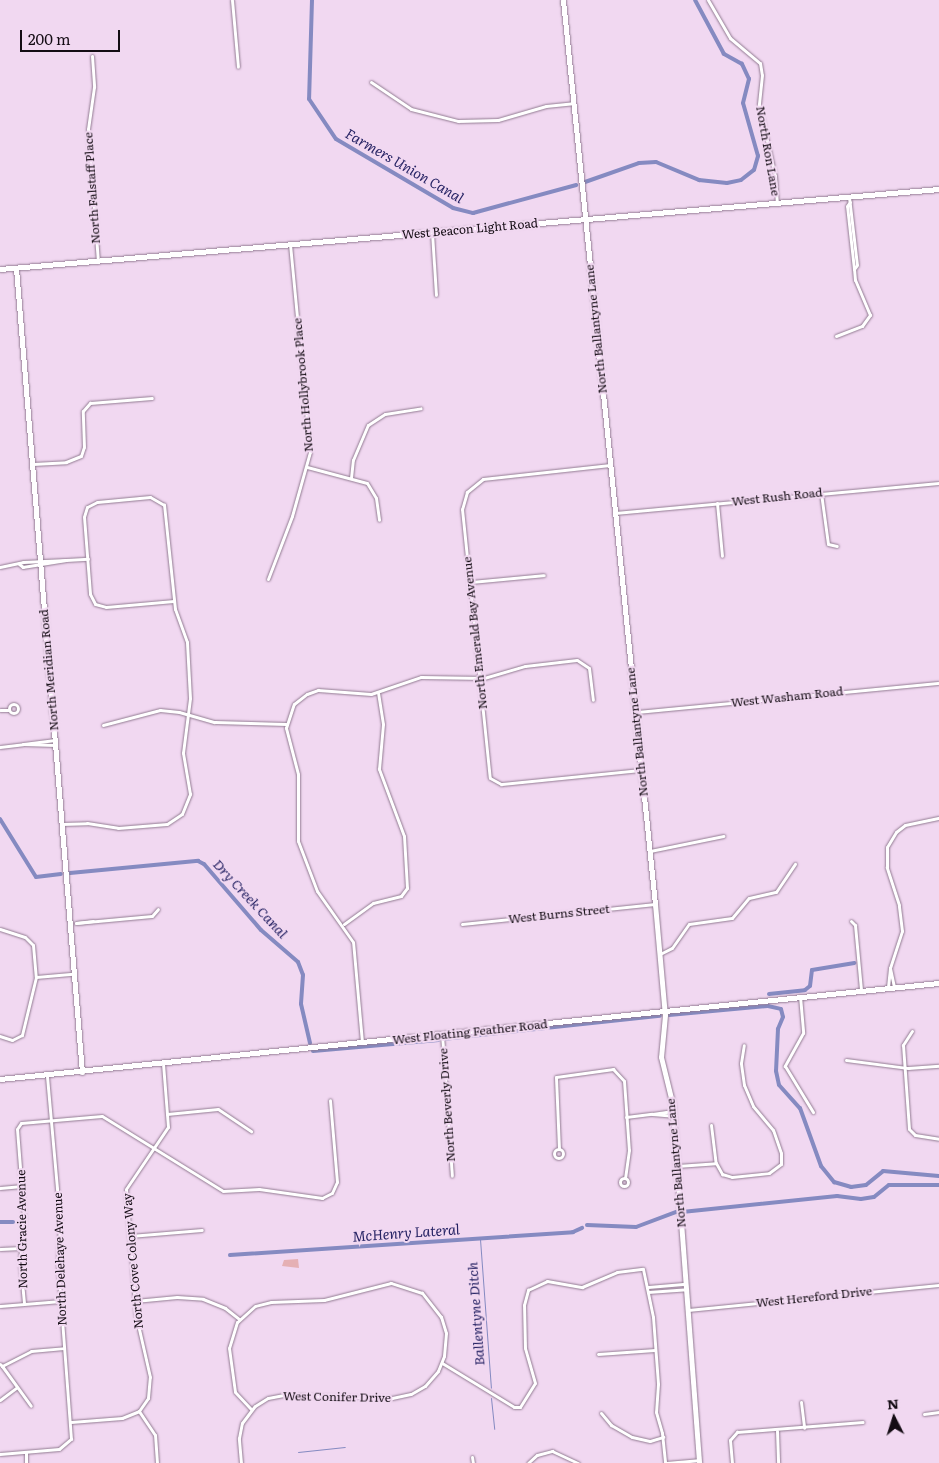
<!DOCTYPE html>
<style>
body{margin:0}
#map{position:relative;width:939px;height:1463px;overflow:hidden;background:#f1d8f1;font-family:Literata,serif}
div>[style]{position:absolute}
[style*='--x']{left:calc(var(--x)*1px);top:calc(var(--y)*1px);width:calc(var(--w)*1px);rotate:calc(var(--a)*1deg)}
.green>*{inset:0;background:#e5b0b4}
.stream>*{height:1px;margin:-0.5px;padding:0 0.5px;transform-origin:0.5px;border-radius:0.5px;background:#858ac1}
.canal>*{height:4px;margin:-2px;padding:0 2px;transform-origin:2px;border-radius:2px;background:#858ac1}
.roads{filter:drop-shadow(0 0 1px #927b92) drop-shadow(0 0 1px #927b92)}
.street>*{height:3px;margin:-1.5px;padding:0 1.5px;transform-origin:1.5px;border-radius:1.5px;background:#fff}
.street>.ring{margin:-1.5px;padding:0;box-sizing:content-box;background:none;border:3px solid #fff;border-radius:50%}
.secondary>*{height:5px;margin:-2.5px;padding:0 2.5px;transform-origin:2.5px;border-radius:2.5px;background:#fff}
span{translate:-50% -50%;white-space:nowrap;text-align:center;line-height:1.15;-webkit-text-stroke:4px #f1d8f1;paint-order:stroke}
.street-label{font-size:12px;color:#140c14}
.water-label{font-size:14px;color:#262364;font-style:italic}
.north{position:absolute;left:869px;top:1393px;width:50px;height:50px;-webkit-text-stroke:4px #f1d8f1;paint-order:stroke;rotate:355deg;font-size:14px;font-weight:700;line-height:20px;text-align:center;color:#140c14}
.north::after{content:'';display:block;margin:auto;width:18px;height:22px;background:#140c14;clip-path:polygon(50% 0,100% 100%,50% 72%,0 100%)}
.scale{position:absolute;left:20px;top:30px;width:100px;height:22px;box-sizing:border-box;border:2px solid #140c14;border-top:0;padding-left:6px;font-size:15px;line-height:18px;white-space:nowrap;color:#140c14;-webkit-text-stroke:4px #f1d8f1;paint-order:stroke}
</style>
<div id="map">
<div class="green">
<i style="clip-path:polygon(298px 1259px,299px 1268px,282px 1266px,284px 1260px)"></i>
</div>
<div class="stream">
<i style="--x:480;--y:1239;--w:149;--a:85.8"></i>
<i style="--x:491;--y:1398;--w:31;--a:84"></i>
<i style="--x:298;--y:1452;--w:47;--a:-6.1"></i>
</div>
<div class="canal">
<i style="--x:312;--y:0;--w:99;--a:91.7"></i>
<i style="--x:309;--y:99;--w:48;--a:56"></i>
<i style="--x:336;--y:139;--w:136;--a:30.5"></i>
<i style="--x:453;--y:208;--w:21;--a:14"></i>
<i style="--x:473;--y:213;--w:107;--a:-15.2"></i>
<i style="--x:585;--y:182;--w:57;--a:-19.4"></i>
<i style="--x:639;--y:163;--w:17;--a:-3"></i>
<i style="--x:656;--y:162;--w:47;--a:22.7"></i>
<i style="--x:699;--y:180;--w:28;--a:6"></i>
<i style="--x:727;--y:183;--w:14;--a:-12"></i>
<i style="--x:741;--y:180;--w:16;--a:-38"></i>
<i style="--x:754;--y:170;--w:15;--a:-74"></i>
<i style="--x:758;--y:156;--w:55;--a:-105.8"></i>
<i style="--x:743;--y:103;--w:25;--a:-76"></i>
<i style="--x:749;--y:79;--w:17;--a:-115"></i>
<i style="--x:742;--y:64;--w:21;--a:-151"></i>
<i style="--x:724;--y:54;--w:61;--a:-118.2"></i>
<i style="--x:0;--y:819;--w:68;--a:58.2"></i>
<i style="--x:36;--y:877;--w:25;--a:-7"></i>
<i style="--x:70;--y:873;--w:129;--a:-5.4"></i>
<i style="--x:198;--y:861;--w:7;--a:27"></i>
<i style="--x:204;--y:864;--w:87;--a:49.2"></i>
<i style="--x:261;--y:930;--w:49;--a:40.9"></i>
<i style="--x:298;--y:962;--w:14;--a:69"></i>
<i style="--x:303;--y:975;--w:29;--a:94"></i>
<i style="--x:301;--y:1004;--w:40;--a:77"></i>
<i style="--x:769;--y:994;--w:36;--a:-6"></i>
<i style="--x:805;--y:990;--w:6;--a:-39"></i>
<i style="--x:810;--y:986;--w:16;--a:-83"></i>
<i style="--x:812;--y:970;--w:43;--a:-9.5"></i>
<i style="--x:669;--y:1015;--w:99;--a:-5.2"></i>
<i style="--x:768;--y:1006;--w:13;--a:13"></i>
<i style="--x:781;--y:1009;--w:8;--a:76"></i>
<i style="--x:783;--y:1017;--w:13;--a:113"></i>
<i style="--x:778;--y:1029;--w:42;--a:92.7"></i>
<i style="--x:776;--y:1071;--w:14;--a:78"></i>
<i style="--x:779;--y:1085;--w:31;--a:48"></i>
<i style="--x:800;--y:1108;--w:62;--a:70.1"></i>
<i style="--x:821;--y:1166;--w:21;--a:51"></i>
<i style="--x:834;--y:1182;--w:18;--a:16"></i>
<i style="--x:851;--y:1187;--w:15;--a:-8"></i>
<i style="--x:866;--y:1185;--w:22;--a:-39"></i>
<i style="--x:883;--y:1171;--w:56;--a:5.1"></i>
<i style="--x:443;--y:1039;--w:218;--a:-6.1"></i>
<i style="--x:313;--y:1051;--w:126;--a:-5"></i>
<i style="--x:682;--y:1212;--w:156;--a:-5.9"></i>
<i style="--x:837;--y:1196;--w:24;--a:7"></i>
<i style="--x:861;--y:1199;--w:13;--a:-9"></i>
<i style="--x:874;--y:1197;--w:19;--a:-39"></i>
<i style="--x:889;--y:1185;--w:50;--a:0"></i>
<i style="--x:0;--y:1222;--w:13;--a:0"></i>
<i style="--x:587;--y:1225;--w:49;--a:2.3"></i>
<i style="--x:636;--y:1227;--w:43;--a:-20.6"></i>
<i style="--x:230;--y:1255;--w:344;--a:-3.8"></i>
<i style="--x:573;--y:1232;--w:10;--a:-24"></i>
</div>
<div class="roads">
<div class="street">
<i style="--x:232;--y:0;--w:67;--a:84.9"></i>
<i style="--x:708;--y:0;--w:44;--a:59.9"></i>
<i style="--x:730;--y:38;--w:39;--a:40"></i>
<i style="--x:760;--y:63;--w:12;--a:81"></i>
<i style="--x:762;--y:75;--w:30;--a:96"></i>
<i style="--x:759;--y:105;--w:73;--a:77.3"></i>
<i style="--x:775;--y:176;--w:27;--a:86"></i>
<i style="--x:92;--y:56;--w:31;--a:86"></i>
<i style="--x:94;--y:87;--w:42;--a:98.1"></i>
<i style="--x:88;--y:129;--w:132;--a:85.7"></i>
<i style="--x:371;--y:82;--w:48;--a:34"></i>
<i style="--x:411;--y:109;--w:49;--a:14.3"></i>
<i style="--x:458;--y:121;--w:40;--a:-1.4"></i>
<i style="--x:498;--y:120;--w:50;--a:-16.3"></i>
<i style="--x:546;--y:106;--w:27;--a:-6"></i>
<i style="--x:849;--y:197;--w:68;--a:83.3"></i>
<i style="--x:857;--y:265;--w:5;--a:127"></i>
<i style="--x:854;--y:269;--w:63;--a:-96.3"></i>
<i style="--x:847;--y:206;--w:5;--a:-53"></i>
<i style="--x:432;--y:233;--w:62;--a:86.3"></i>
<i style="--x:836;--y:336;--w:28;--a:-21"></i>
<i style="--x:862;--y:326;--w:14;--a:-54"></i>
<i style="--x:870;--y:315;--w:38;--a:-113"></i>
<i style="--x:855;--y:280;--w:11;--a:-95"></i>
<i style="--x:33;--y:464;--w:33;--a:-3"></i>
<i style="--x:66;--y:462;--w:16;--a:-22"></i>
<i style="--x:81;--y:456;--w:9;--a:-72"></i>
<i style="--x:84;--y:447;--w:36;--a:-92"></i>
<i style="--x:83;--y:411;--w:11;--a:-49"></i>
<i style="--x:90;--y:403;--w:62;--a:-4.6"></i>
<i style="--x:610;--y:465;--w:128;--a:173.7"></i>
<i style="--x:483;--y:479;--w:21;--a:141"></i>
<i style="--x:467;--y:492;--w:18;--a:106"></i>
<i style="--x:462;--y:509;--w:270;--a:84.1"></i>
<i style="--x:490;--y:778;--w:13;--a:29"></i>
<i style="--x:501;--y:784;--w:141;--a:-5.7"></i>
<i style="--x:307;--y:467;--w:62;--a:14.9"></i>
<i style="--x:367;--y:483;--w:17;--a:59"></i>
<i style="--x:376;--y:498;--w:22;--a:82"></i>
<i style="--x:351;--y:478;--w:18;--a:-84"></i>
<i style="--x:353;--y:460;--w:38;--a:-67"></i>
<i style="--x:368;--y:425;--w:20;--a:-33"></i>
<i style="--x:385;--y:414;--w:36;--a:-9"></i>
<i style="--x:821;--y:493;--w:51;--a:82.2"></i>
<i style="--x:828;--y:544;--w:9;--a:13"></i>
<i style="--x:717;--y:503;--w:53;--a:84.6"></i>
<i style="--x:615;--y:513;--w:325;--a:-5.3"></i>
<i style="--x:66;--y:560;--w:22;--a:-3"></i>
<i style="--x:0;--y:567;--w:24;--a:-12"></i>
<i style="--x:23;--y:562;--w:43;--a:-2.7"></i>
<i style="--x:66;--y:560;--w:44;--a:170.8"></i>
<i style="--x:23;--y:567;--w:5;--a:-143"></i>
<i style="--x:268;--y:579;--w:67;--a:-69.1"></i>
<i style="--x:292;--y:516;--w:66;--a:-74.3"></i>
<i style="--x:310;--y:452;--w:208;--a:-95.5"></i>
<i style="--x:470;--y:582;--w:74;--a:-5.4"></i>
<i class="ring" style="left:9.5px;top:704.5px;width:6px;height:6px"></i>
<i style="--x:0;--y:710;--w:9;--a:0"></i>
<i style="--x:636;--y:712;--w:304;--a:-5.5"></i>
<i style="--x:103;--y:725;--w:59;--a:-14.7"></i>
<i style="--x:160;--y:710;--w:19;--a:6"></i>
<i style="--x:179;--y:712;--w:37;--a:16"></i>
<i style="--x:215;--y:722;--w:71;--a:1.6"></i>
<i style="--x:55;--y:740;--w:32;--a:173"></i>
<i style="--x:23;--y:744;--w:32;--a:2"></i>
<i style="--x:0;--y:747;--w:23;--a:-7"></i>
<i style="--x:62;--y:824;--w:25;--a:-2"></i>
<i style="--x:87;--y:823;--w:31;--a:9"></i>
<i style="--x:118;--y:828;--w:49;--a:-4.7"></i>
<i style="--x:167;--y:824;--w:18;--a:-34"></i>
<i style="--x:182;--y:814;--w:22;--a:-68"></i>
<i style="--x:190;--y:794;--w:42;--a:-99.7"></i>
<i style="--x:183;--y:753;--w:55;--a:-82.7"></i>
<i style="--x:190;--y:698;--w:56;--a:-93.1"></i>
<i style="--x:187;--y:642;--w:35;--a:-110"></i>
<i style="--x:175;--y:609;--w:105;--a:-96"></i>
<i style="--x:164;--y:505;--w:16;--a:-150"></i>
<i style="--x:150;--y:497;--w:53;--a:174.6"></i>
<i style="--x:97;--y:502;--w:11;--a:153"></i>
<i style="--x:87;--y:507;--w:10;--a:107"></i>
<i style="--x:84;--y:517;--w:77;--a:85.5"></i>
<i style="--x:90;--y:594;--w:11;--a:63"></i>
<i style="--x:95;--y:604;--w:11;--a:15"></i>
<i style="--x:106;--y:607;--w:68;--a:-5"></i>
<i style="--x:650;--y:851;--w:75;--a:-11.6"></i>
<i style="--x:93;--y:921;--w:17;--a:173"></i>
<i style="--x:76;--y:923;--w:76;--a:-5.3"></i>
<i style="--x:152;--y:916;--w:9;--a:-49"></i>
<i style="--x:851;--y:921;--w:6;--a:45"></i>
<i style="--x:855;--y:925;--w:65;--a:84.7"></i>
<i style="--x:344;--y:924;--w:36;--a:-36"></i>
<i style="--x:373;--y:903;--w:29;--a:-14"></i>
<i style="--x:401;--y:896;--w:10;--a:-53"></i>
<i style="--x:407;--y:888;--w:52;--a:-93.3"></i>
<i style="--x:404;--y:836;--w:72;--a:-110.5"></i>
<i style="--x:379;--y:769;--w:45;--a:-84.9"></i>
<i style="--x:383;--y:724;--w:31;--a:-99"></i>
<i style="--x:462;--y:924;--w:194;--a:-5.9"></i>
<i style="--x:0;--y:929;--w:26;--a:18"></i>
<i style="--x:25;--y:937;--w:11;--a:45"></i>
<i style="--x:33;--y:945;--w:32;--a:85"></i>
<i style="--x:36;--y:977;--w:60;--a:103.6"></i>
<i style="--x:22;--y:1035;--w:11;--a:153"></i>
<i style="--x:12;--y:1040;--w:13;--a:-162"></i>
<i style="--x:660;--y:954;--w:13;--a:-27"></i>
<i style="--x:672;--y:948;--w:29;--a:-55"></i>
<i style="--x:689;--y:924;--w:43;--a:-7.9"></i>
<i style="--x:732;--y:918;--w:26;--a:-50"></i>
<i style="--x:749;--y:898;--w:28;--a:-13"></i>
<i style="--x:776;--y:892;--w:34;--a:-56"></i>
<i style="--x:890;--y:968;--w:39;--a:-72"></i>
<i style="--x:902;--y:931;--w:26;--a:-97"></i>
<i style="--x:899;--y:905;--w:40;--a:-108"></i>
<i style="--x:887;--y:867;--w:20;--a:-90"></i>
<i style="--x:887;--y:847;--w:17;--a:-59"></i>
<i style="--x:896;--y:832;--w:11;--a:-38"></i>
<i style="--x:905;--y:825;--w:35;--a:-12"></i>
<i style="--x:36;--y:977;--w:37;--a:-5"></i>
<i style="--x:888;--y:987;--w:19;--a:-84"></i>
<i style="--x:890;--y:968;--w:19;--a:78"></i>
<i style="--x:800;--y:996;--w:37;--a:85"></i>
<i style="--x:803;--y:1033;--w:38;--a:119"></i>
<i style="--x:785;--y:1066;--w:54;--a:58.7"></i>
<i style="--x:912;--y:1031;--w:17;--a:123"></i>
<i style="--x:903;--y:1045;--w:84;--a:85.9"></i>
<i style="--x:909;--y:1129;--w:8;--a:45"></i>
<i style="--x:915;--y:1135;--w:24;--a:9"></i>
<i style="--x:442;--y:1034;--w:142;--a:86"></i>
<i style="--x:362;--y:1042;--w:100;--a:-95.1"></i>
<i style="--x:353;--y:942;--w:62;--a:-125.2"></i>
<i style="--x:317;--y:891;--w:53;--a:-110.8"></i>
<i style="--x:298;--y:841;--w:67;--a:-90"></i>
<i style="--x:298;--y:774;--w:48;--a:-104.6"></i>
<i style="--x:286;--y:728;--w:25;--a:-72"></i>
<i style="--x:294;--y:704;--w:16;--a:-38"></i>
<i style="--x:307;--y:694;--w:12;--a:-20"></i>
<i style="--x:318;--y:690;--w:53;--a:4.3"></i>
<i style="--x:371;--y:694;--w:53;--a:-18.8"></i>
<i style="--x:421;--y:677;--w:63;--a:0.9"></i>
<i style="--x:484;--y:678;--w:43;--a:-16.3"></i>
<i style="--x:525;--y:666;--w:52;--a:-6.6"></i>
<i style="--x:577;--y:660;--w:14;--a:34"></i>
<i style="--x:589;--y:668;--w:32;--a:83"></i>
<i style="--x:846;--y:1060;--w:63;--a:7.4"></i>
<i style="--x:908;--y:1068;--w:31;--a:-4"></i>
<i style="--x:673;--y:1111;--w:21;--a:172"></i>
<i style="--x:652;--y:1114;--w:21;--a:5"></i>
<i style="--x:167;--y:1114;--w:51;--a:-5.6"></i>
<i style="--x:218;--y:1109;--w:40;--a:34"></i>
<i style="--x:626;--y:1117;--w:26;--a:-7"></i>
<i style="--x:711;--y:1125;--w:38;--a:83"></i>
<i style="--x:716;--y:1163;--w:13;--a:61"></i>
<i style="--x:722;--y:1174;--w:10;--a:17"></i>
<i style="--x:732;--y:1177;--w:37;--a:-6"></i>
<i style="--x:769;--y:1173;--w:15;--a:-37"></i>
<i style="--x:781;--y:1164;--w:11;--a:-90"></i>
<i style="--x:781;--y:1153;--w:24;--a:-109"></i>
<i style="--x:773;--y:1130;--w:31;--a:-130"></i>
<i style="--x:753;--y:1106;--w:23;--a:-113"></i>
<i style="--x:744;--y:1085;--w:22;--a:-98"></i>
<i style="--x:741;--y:1063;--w:18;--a:-81"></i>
<i style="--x:559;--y:1149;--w:72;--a:-92.4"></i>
<i style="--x:556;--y:1077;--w:58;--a:-8"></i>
<i style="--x:613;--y:1069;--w:16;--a:47"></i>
<i style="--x:624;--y:1081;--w:69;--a:85.9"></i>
<i style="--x:629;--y:1150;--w:28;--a:98"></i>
<i class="ring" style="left:554.5px;top:1149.5px;width:6px;height:6px"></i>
<i style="--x:677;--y:1166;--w:39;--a:-4"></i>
<i class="ring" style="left:620px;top:1178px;width:5px;height:5px"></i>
<i style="--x:0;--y:1188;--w:22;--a:-5"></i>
<i style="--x:130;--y:1236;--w:72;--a:-4.8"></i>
<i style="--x:0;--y:1249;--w:21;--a:-3"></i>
<i style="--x:648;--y:1287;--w:38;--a:-5"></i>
<i style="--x:648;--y:1292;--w:39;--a:-4"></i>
<i style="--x:135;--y:1301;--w:42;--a:-5.4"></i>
<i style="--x:177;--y:1297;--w:26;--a:4"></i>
<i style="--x:203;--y:1299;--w:24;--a:22"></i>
<i style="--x:225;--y:1308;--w:18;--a:38"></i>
<i style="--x:24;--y:1303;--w:42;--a:-95.4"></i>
<i style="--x:20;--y:1261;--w:43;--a:-84.7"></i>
<i style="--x:24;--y:1218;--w:89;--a:-94.5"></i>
<i style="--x:17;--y:1129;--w:7;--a:-56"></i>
<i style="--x:21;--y:1123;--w:81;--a:-4.9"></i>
<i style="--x:102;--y:1116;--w:142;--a:31.8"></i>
<i style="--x:223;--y:1191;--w:36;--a:-3"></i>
<i style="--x:259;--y:1189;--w:64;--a:8.1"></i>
<i style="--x:322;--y:1198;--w:11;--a:-27"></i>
<i style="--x:332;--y:1193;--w:12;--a:-66"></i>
<i style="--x:337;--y:1182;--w:82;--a:-94.9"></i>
<i style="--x:0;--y:1306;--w:61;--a:-4.7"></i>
<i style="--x:688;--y:1310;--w:252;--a:-5.7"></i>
<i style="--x:598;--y:1354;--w:57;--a:-4"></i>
<i style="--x:442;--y:1363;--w:84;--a:31.4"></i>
<i style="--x:514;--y:1407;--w:6;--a:0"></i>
<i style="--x:520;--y:1407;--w:28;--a:-58"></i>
<i style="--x:535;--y:1383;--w:36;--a:-106"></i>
<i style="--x:525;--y:1348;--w:43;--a:-91.3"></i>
<i style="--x:524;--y:1305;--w:16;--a:-75"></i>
<i style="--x:528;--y:1290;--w:21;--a:-25"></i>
<i style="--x:547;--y:1281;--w:36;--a:10"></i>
<i style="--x:582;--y:1287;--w:38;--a:-23"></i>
<i style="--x:617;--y:1272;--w:26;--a:-7"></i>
<i style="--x:643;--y:1269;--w:49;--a:78.2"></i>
<i style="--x:653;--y:1317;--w:67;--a:85.7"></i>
<i style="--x:658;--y:1384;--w:28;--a:94"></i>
<i style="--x:656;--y:1412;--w:22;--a:74"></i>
<i style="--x:662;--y:1433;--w:30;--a:84"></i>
<i style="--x:0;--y:1364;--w:3;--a:45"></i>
<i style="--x:2;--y:1366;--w:33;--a:-27"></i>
<i style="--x:31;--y:1351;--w:33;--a:-5"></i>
<i style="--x:2;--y:1366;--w:49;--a:54.1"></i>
<i style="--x:0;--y:1400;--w:21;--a:-37"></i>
<i style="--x:801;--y:1402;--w:26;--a:83"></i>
<i style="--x:601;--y:1413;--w:16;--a:50"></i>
<i style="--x:611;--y:1425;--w:24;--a:30"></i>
<i style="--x:632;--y:1437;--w:18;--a:13"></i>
<i style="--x:650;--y:1441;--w:14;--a:-17"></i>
<i style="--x:924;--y:1414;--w:15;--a:-8"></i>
<i style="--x:71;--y:1422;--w:51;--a:-4.5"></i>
<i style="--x:122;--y:1418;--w:18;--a:-22"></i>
<i style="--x:777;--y:1431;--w:32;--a:88"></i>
<i style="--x:26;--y:1452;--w:11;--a:90"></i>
<i style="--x:0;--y:1454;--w:59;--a:-4.8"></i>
<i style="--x:59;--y:1449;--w:16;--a:-40"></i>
<i style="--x:71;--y:1439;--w:174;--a:-94.3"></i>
<i style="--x:58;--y:1265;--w:43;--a:-87.3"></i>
<i style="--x:60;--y:1222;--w:148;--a:-95.1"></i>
<i style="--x:472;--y:1457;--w:6;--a:81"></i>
<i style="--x:157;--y:1463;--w:28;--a:-94"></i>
<i style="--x:155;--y:1435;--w:29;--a:-124"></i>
<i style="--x:139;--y:1411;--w:16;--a:-55"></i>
<i style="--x:148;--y:1398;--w:21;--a:-85"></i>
<i style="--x:150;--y:1377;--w:63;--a:-102.9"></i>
<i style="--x:136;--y:1316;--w:127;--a:-94.5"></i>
<i style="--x:126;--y:1189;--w:75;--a:-55.9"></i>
<i style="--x:168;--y:1127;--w:63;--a:-94.5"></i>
<i style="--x:241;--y:1463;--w:25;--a:-95"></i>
<i style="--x:239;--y:1438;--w:15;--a:-79"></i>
<i style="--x:242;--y:1423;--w:21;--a:-53"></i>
<i style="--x:255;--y:1406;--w:15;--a:-32"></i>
<i style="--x:268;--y:1398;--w:16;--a:-11"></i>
<i style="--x:284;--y:1395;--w:108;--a:1.6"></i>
<i style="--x:392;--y:1398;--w:19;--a:-12"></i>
<i style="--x:411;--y:1394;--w:16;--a:-30"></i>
<i style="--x:425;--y:1386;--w:20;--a:-49"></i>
<i style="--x:438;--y:1371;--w:16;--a:-68"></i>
<i style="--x:444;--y:1356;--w:23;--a:-85"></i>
<i style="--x:446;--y:1333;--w:17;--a:-107"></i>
<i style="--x:441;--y:1317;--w:31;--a:-128"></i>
<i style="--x:422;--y:1293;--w:33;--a:-162"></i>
<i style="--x:391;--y:1283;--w:69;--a:165.8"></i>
<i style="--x:324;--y:1300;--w:53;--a:177.8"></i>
<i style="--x:271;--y:1302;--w:16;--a:166"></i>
<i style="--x:255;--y:1306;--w:24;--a:138"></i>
<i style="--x:237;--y:1322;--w:27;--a:107"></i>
<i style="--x:229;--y:1348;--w:44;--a:82.2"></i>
<i style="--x:235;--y:1392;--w:23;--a:47"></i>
<i style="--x:528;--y:1463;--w:12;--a:-42"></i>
<i style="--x:537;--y:1455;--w:16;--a:-15"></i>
<i style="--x:552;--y:1451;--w:29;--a:25"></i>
<i style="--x:666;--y:1463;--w:32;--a:-5"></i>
<i style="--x:732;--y:1463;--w:23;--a:-95"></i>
<i style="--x:730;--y:1440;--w:11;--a:-49"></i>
<i style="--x:737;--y:1432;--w:126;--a:-4.5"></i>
</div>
<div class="secondary">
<i style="--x:563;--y:0;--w:909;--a:84.19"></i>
<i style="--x:655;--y:904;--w:111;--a:84.9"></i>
<i style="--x:665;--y:1015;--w:42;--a:95.4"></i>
<i style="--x:661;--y:1057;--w:46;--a:76.3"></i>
<i style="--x:672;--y:1102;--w:362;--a:85.7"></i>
<i style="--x:16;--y:268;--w:807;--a:85.31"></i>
<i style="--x:0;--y:269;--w:942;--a:-4.87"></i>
<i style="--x:0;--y:1079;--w:944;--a:-5.84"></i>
</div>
</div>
<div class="street-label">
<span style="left:768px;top:151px;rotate:80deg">North Ron Lane</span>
<span style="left:92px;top:188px;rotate:-94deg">North Falstaff Place</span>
<span style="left:470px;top:229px;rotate:-5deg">West Beacon Light Road</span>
<span style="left:596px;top:329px;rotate:-96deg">North Ballantyne Lane</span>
<span style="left:303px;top:385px;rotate:-95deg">North Hollybrook Place</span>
<span style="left:777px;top:497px;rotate:-6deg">West Rush Road</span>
<span style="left:475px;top:633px;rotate:-96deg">North Emerald Bay Avenue</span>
<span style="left:49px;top:670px;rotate:-95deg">North Meridian Road</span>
<span style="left:787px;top:697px;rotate:-6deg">West Washam Road</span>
<span style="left:637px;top:732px;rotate:-96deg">North Ballantyne Lane</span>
<span style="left:559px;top:914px;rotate:-6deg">West Burns Street</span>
<span style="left:470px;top:1032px;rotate:-6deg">West Floating Feather Road</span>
<span style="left:447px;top:1105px;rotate:-94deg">North Beverly Drive</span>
<span style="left:676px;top:1163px;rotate:-95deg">North Ballantyne Lane</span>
<span style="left:22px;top:1229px;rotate:-91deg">North Gracie Avenue</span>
<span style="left:60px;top:1259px;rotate:-92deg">North Delehaye Avenue</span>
<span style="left:133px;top:1261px;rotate:-95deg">North Cove Colony Way</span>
<span style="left:814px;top:1297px;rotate:-6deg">West Hereford Drive</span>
<span style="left:337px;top:1397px;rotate:1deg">West Conifer Drive</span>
</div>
<div class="water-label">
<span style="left:405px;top:165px;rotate:30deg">Farmers Union Canal</span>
<span style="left:251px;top:898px;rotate:47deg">Dry Creek Canal</span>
<span style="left:406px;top:1232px;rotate:-4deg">McHenry Lateral</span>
<span style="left:475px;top:1314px;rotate:-94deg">Ballentyne Ditch</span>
</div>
<div class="north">N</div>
<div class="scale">200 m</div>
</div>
